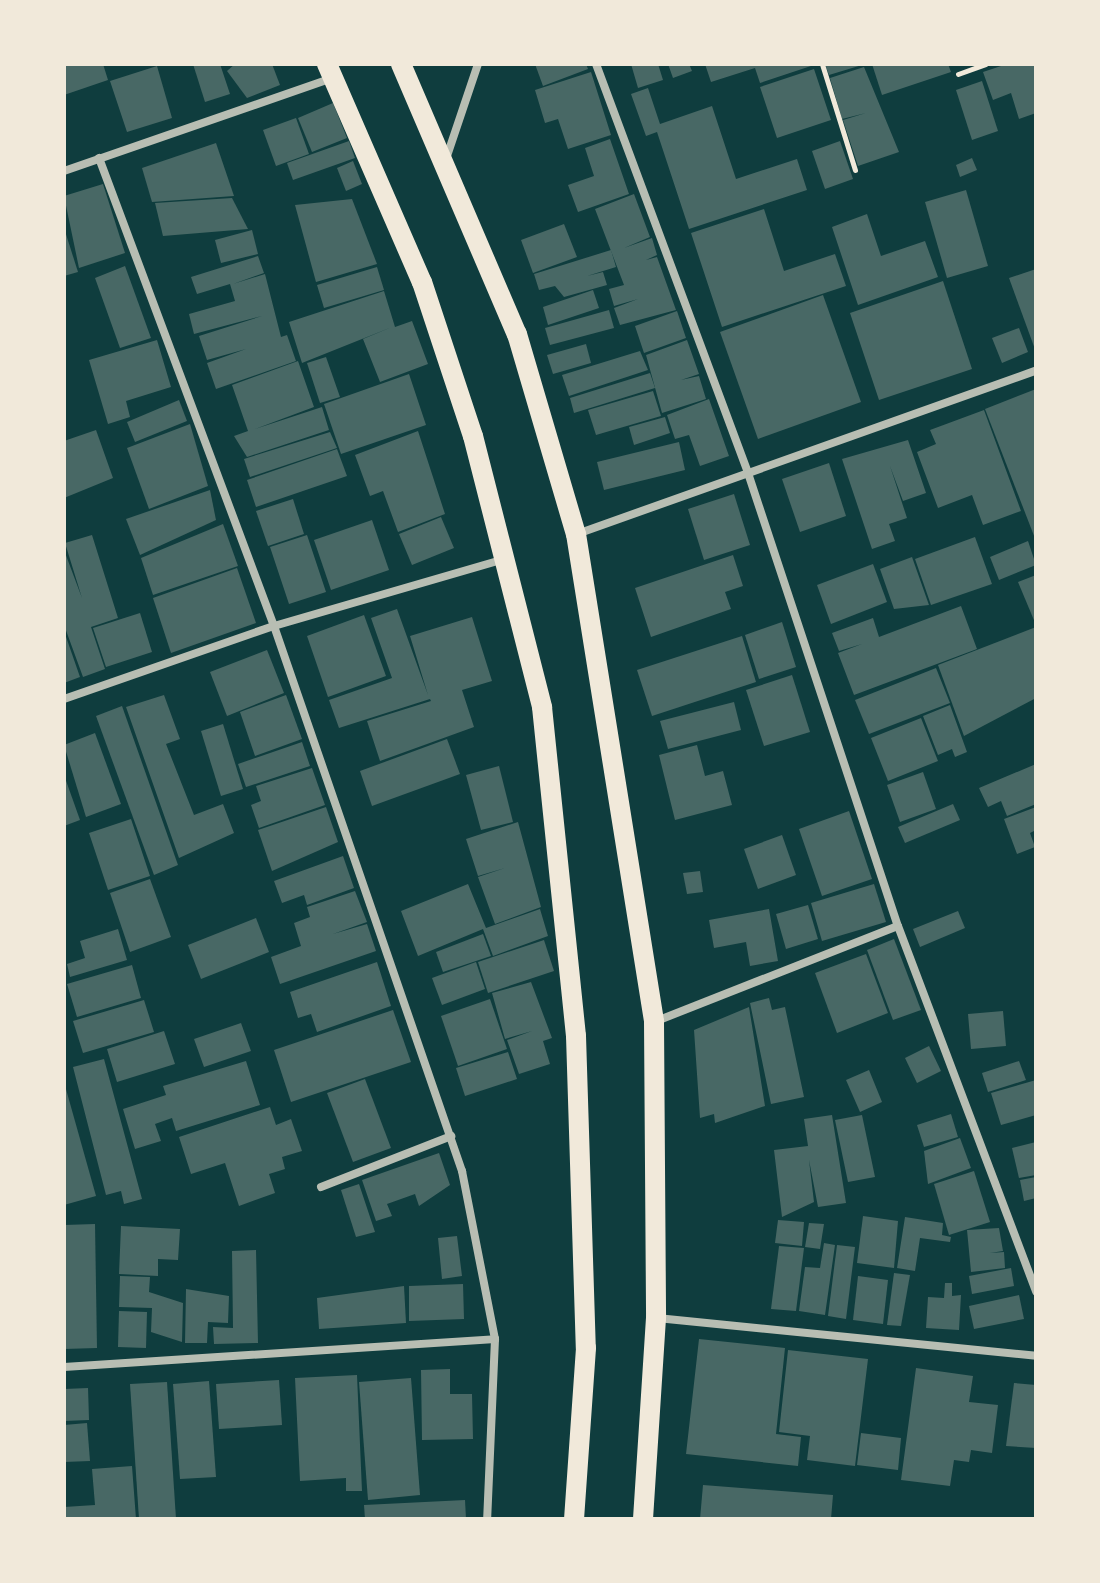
<!DOCTYPE html>
<style>
body{margin:0}
#map{position:relative;width:1100px;height:1583px;overflow:hidden;background:#0f3d3e;font-family:Montserrat,sans-serif}
div>[style]{position:absolute}
[style*='--x']{left:calc(var(--x)*1px);top:calc(var(--y)*1px);width:calc(var(--w)*1px);rotate:calc(var(--a)*1deg)}
.building>*{inset:0;background:#486865}
.path>*{height:5px;margin:-2.5px;padding:0 2.5px;transform-origin:2.5px;border-radius:2.5px;background:#f1e9da}
.minor>*{height:8px;margin:-4px;padding:0 4px;transform-origin:4px;border-radius:4px;background:#b8beb3}
.primary>*{height:20px;margin:-10px;padding:0 10px;transform-origin:10px;border-radius:10px;background:#f1e9da}
span{translate:-50% -50%;white-space:nowrap;text-align:center;line-height:1.15;-webkit-text-stroke:6px #f1e9da;paint-order:stroke}
.frame{position:absolute;inset:0;border:66px solid #f1e9da;pointer-events:none}
</style>
<div id="map">
<div class="building">
<i style="clip-path:polygon(64px 64px,103px 64px,108px 80px,64px 95px)"></i>
<i style="clip-path:polygon(193px 64px,220px 64px,230px 94px,205px 102px)"></i>
<i style="clip-path:polygon(235px 64px,272px 64px,280px 85px,247px 98px,227px 71px)"></i>
<i style="clip-path:polygon(535px 64px,586px 64px,588px 69px,543px 86px)"></i>
<i style="clip-path:polygon(631px 64px,658px 64px,663px 80px,638px 88px)"></i>
<i style="clip-path:polygon(668px 64px,689px 64px,692px 71px,673px 78px)"></i>
<i style="clip-path:polygon(705px 64px,814px 64px,814px 65px,760px 83px,755px 68px,711px 82px)"></i>
<i style="clip-path:polygon(825px 64px,862px 64px,862px 65px,829px 75px)"></i>
<i style="clip-path:polygon(872px 64px,948px 64px,951px 72px,882px 95px)"></i>
<i style="clip-path:polygon(1007px 64px,1034px 64px,1036px 113px,1019px 119px,1011px 93px,993px 100px,983px 72px)"></i>
<i style="clip-path:polygon(157px 66px,172px 118px,127px 132px,110px 81px)"></i>
<i style="clip-path:polygon(864px 67px,899px 152px,858px 166px,843px 120px,866px 113px,842px 119px,830px 78px)"></i>
<i style="clip-path:polygon(814px 69px,831px 120px,777px 138px,760px 87px)"></i>
<i style="clip-path:polygon(591px 72px,611px 135px,568px 149px,558px 119px,545px 123px,535px 90px)"></i>
<i style="clip-path:polygon(982px 81px,998px 131px,972px 140px,956px 90px)"></i>
<i style="clip-path:polygon(648px 88px,660px 124px,712px 106px,736px 179px,797px 159px,807px 190px,689px 229px,657px 132px,646px 136px,631px 94px)"></i>
<i style="clip-path:polygon(333px 103px,347px 138px,312px 152px,298px 118px)"></i>
<i style="clip-path:polygon(296px 118px,309px 154px,276px 166px,263px 130px)"></i>
<i style="clip-path:polygon(610px 139px,629px 194px,578px 212px,568px 185px,594px 176px,585px 148px)"></i>
<i style="clip-path:polygon(349px 141px,355px 158px,293px 180px,287px 163px)"></i>
<i style="clip-path:polygon(840px 141px,853px 179px,825px 189px,812px 151px)"></i>
<i style="clip-path:polygon(216px 143px,234px 196px,152px 202px,142px 168px)"></i>
<i style="clip-path:polygon(972px 158px,977px 170px,960px 177px,956px 165px)"></i>
<i style="clip-path:polygon(353px 161px,362px 184px,346px 191px,337px 168px)"></i>
<i style="clip-path:polygon(103px 184px,125px 253px,79px 268px,64px 196px)"></i>
<i style="clip-path:polygon(966px 190px,988px 266px,947px 278px,925px 202px)"></i>
<i style="clip-path:polygon(634px 194px,650px 237px,624px 248px,652px 238px,657px 255px,646px 260px,657px 257px,676px 310px,620px 325px,614px 308px,638px 299px,614px 306px,609px 289px,624px 285px,595px 209px)"></i>
<i style="clip-path:polygon(232px 198px,248px 229px,163px 236px,155px 203px)"></i>
<i style="clip-path:polygon(352px 199px,377px 264px,316px 282px,295px 205px)"></i>
<i style="clip-path:polygon(764px 209px,784px 271px,835px 254px,846px 286px,722px 327px,691px 233px)"></i>
<i style="clip-path:polygon(867px 214px,881px 256px,925px 241px,938px 277px,858px 305px,832px 227px)"></i>
<i style="clip-path:polygon(564px 224px,577px 257px,533px 273px,521px 240px)"></i>
<i style="clip-path:polygon(64px 228px,78px 272px,64px 276px)"></i>
<i style="clip-path:polygon(252px 230px,258px 254px,221px 263px,215px 240px)"></i>
<i style="clip-path:polygon(611px 250px,616px 267px,587px 276px,603px 272px,607px 285px,564px 297px,555px 286px,539px 290px,534px 274px)"></i>
<i style="clip-path:polygon(258px 256px,264px 273px,233px 284px,265px 274px,281px 337px,287px 335px,296px 361px,216px 389px,207px 363px,246px 349px,207px 360px,199px 336px,262px 316px,194px 334px,189px 314px,235px 301px,230px 284px,197px 294px,191px 277px)"></i>
<i style="clip-path:polygon(125px 266px,151px 338px,120px 348px,95px 278px)"></i>
<i style="clip-path:polygon(377px 267px,384px 290px,324px 308px,317px 285px)"></i>
<i style="clip-path:polygon(1036px 269px,1036px 352px,1009px 278px)"></i>
<i style="clip-path:polygon(943px 281px,972px 369px,879px 400px,850px 313px)"></i>
<i style="clip-path:polygon(593px 290px,599px 308px,548px 325px,543px 307px)"></i>
<i style="clip-path:polygon(384px 291px,395px 327px,412px 321px,428px 364px,380px 382px,363px 339px,392px 327px,302px 363px,289px 322px)"></i>
<i style="clip-path:polygon(823px 295px,861px 402px,758px 439px,720px 332px)"></i>
<i style="clip-path:polygon(609px 310px,614px 328px,550px 345px,545px 328px)"></i>
<i style="clip-path:polygon(677px 311px,686px 338px,644px 353px,635px 326px)"></i>
<i style="clip-path:polygon(1019px 328px,1028px 352px,1002px 363px,992px 338px)"></i>
<i style="clip-path:polygon(157px 340px,171px 387px,126px 401px,130px 417px,108px 424px,89px 360px)"></i>
<i style="clip-path:polygon(687px 340px,699px 374px,681px 380px,699px 376px,706px 399px,662px 413px,646px 355px)"></i>
<i style="clip-path:polygon(586px 344px,591px 363px,553px 374px,547px 355px)"></i>
<i style="clip-path:polygon(640px 351px,648px 370px,569px 396px,562px 375px)"></i>
<i style="clip-path:polygon(326px 357px,340px 397px,320px 403px,307px 363px)"></i>
<i style="clip-path:polygon(298px 361px,314px 407px,255px 429px,322px 407px,329px 430px,247px 457px,234px 436px,248px 431px,232px 385px)"></i>
<i style="clip-path:polygon(650px 373px,655px 388px,574px 413px,570px 398px)"></i>
<i style="clip-path:polygon(409px 374px,426px 425px,341px 454px,324px 404px)"></i>
<i style="clip-path:polygon(1036px 389px,1036px 541px,985px 409px)"></i>
<i style="clip-path:polygon(653px 391px,661px 416px,596px 435px,588px 410px)"></i>
<i style="clip-path:polygon(709px 399px,729px 456px,700px 466px,689px 435px,675px 439px,667px 415px)"></i>
<i style="clip-path:polygon(179px 400px,187px 421px,135px 442px,127px 422px)"></i>
<i style="clip-path:polygon(984px 410px,1021px 511px,983px 525px,972px 495px,938px 508px,917px 452px,936px 444px,930px 430px)"></i>
<i style="clip-path:polygon(665px 417px,670px 433px,634px 445px,629px 427px)"></i>
<i style="clip-path:polygon(190px 424px,208px 486px,149px 509px,127px 448px)"></i>
<i style="clip-path:polygon(96px 430px,113px 478px,64px 498px,64px 441px)"></i>
<i style="clip-path:polygon(418px 431px,445px 514px,398px 532px,383px 491px,370px 496px,355px 455px)"></i>
<i style="clip-path:polygon(330px 432px,337px 448px,250px 477px,244px 459px)"></i>
<i style="clip-path:polygon(908px 440px,926px 493px,903px 501px,890px 466px,907px 518px,889px 524px,895px 541px,872px 549px,842px 459px)"></i>
<i style="clip-path:polygon(679px 442px,685px 470px,604px 490px,597px 462px)"></i>
<i style="clip-path:polygon(337px 449px,347px 476px,256px 507px,247px 480px)"></i>
<i style="clip-path:polygon(829px 463px,846px 516px,800px 532px,782px 479px)"></i>
<i style="clip-path:polygon(210px 490px,216px 520px,140px 555px,126px 519px)"></i>
<i style="clip-path:polygon(734px 494px,750px 545px,704px 560px,688px 509px)"></i>
<i style="clip-path:polygon(293px 499px,304px 534px,268px 546px,256px 511px)"></i>
<i style="clip-path:polygon(441px 517px,454px 548px,412px 565px,399px 534px)"></i>
<i style="clip-path:polygon(372px 520px,389px 570px,331px 590px,314px 540px)"></i>
<i style="clip-path:polygon(223px 524px,238px 566px,153px 595px,141px 558px)"></i>
<i style="clip-path:polygon(92px 535px,118px 618px,91px 627px,105px 669px,83px 677px,64px 625px,64px 550px,82px 598px,65px 543px)"></i>
<i style="clip-path:polygon(307px 535px,326px 592px,289px 604px,270px 547px)"></i>
<i style="clip-path:polygon(975px 537px,992px 584px,931px 605px,915px 559px)"></i>
<i style="clip-path:polygon(1028px 541px,1036px 565px,999px 580px,990px 557px)"></i>
<i style="clip-path:polygon(733px 555px,743px 586px,725px 592px,731px 609px,651px 637px,635px 588px)"></i>
<i style="clip-path:polygon(912px 557px,929px 605px,894px 609px,880px 569px)"></i>
<i style="clip-path:polygon(873px 564px,887px 602px,831px 624px,817px 585px)"></i>
<i style="clip-path:polygon(237px 568px,256px 623px,171px 653px,153px 598px)"></i>
<i style="clip-path:polygon(1036px 575px,1036px 625px,1018px 582px)"></i>
<i style="clip-path:polygon(961px 606px,977px 649px,854px 695px,838px 653px,862px 644px,839px 651px,832px 633px,873px 618px,879px 637px)"></i>
<i style="clip-path:polygon(397px 609px,428px 695px,410px 636px,472px 617px,492px 681px,462px 690px,474px 727px,380px 761px,367px 721px,431px 701px,430px 699px,339px 728px,329px 700px,392px 678px,371px 618px)"></i>
<i style="clip-path:polygon(140px 613px,152px 652px,106px 667px,93px 628px)"></i>
<i style="clip-path:polygon(364px 615px,386px 676px,328px 697px,307px 636px)"></i>
<i style="clip-path:polygon(782px 622px,796px 667px,759px 679px,745px 635px)"></i>
<i style="clip-path:polygon(1036px 627px,1036px 698px,964px 736px,938px 665px)"></i>
<i style="clip-path:polygon(64px 631px,80px 677px,64px 683px)"></i>
<i style="clip-path:polygon(742px 636px,756px 682px,652px 716px,637px 670px)"></i>
<i style="clip-path:polygon(267px 650px,284px 693px,227px 716px,210px 672px)"></i>
<i style="clip-path:polygon(936px 668px,950px 703px,869px 734px,855px 700px)"></i>
<i style="clip-path:polygon(792px 675px,810px 732px,764px 746px,746px 690px)"></i>
<i style="clip-path:polygon(164px 695px,180px 739px,166px 744px,194px 815px,223px 804px,234px 833px,179px 858px,126px 707px)"></i>
<i style="clip-path:polygon(286px 695px,302px 739px,255px 756px,240px 712px)"></i>
<i style="clip-path:polygon(734px 702px,741px 730px,668px 749px,660px 721px)"></i>
<i style="clip-path:polygon(950px 705px,967px 752px,955px 757px,952px 749px,938px 755px,923px 716px)"></i>
<i style="clip-path:polygon(122px 706px,178px 865px,154px 875px,96px 716px)"></i>
<i style="clip-path:polygon(921px 718px,938px 761px,888px 781px,871px 738px)"></i>
<i style="clip-path:polygon(223px 724px,243px 789px,221px 796px,201px 731px)"></i>
<i style="clip-path:polygon(95px 733px,121px 804px,86px 817px,64px 745px)"></i>
<i style="clip-path:polygon(447px 739px,460px 774px,372px 806px,360px 771px)"></i>
<i style="clip-path:polygon(302px 742px,310px 766px,246px 787px,238px 764px)"></i>
<i style="clip-path:polygon(697px 745px,705px 776px,723px 771px,732px 805px,675px 820px,659px 755px)"></i>
<i style="clip-path:polygon(1036px 764px,1036px 804px,1007px 816px,1001px 801px,988px 807px,979px 788px)"></i>
<i style="clip-path:polygon(499px 766px,513px 822px,481px 830px,466px 775px)"></i>
<i style="clip-path:polygon(312px 768px,325px 805px,259px 828px,251px 805px,261px 801px,256px 786px)"></i>
<i style="clip-path:polygon(923px 772px,936px 809px,900px 822px,887px 785px)"></i>
<i style="clip-path:polygon(64px 775px,80px 820px,64px 826px)"></i>
<i style="clip-path:polygon(953px 804px,960px 820px,905px 843px,898px 827px)"></i>
<i style="clip-path:polygon(326px 807px,338px 842px,272px 871px,258px 830px)"></i>
<i style="clip-path:polygon(1036px 807px,1036px 830px,1030px 833px,1035px 847px,1017px 854px,1004px 819px)"></i>
<i style="clip-path:polygon(849px 811px,872px 879px,822px 896px,799px 829px)"></i>
<i style="clip-path:polygon(131px 819px,150px 876px,108px 890px,89px 833px)"></i>
<i style="clip-path:polygon(518px 822px,541px 907px,495px 924px,478px 877px,505px 868px,478px 876px,466px 839px)"></i>
<i style="clip-path:polygon(782px 835px,796px 875px,758px 889px,744px 849px)"></i>
<i style="clip-path:polygon(343px 856px,354px 888px,307px 905px,304px 895px,282px 903px,274px 881px)"></i>
<i style="clip-path:polygon(700px 871px,703px 892px,687px 894px,683px 873px)"></i>
<i style="clip-path:polygon(150px 879px,171px 937px,130px 952px,110px 893px)"></i>
<i style="clip-path:polygon(468px 884px,486px 928px,540px 909px,548px 936px,493px 956px,483px 929px,418px 956px,401px 911px)"></i>
<i style="clip-path:polygon(874px 884px,886px 922px,822px 941px,811px 903px)"></i>
<i style="clip-path:polygon(355px 891px,367px 922px,333px 934px,367px 924px,376px 951px,280px 984px,271px 957px,301px 946px,294px 923px,310px 917px,307px 907px)"></i>
<i style="clip-path:polygon(808px 905px,818px 939px,786px 949px,776px 914px)"></i>
<i style="clip-path:polygon(769px 909px,778px 961px,750px 966px,746px 942px,714px 948px,709px 920px)"></i>
<i style="clip-path:polygon(958px 911px,965px 928px,920px 947px,913px 929px)"></i>
<i style="clip-path:polygon(256px 918px,269px 952px,201px 979px,188px 945px)"></i>
<i style="clip-path:polygon(118px 929px,127px 960px,70px 977px,67px 964px,85px 958px,80px 941px)"></i>
<i style="clip-path:polygon(483px 934px,491px 956px,443px 972px,436px 952px)"></i>
<i style="clip-path:polygon(894px 939px,921px 1010px,893px 1020px,867px 950px)"></i>
<i style="clip-path:polygon(544px 940px,554px 971px,488px 993px,478px 962px)"></i>
<i style="clip-path:polygon(866px 954px,888px 1013px,837px 1033px,815px 973px)"></i>
<i style="clip-path:polygon(377px 962px,391px 1006px,317px 1032px,311px 1014px,298px 1018px,290px 992px)"></i>
<i style="clip-path:polygon(476px 962px,485px 989px,442px 1005px,432px 978px)"></i>
<i style="clip-path:polygon(132px 965px,141px 998px,77px 1017px,67px 984px)"></i>
<i style="clip-path:polygon(531px 982px,552px 1038px,543px 1041px,550px 1064px,519px 1074px,507px 1040px,532px 1031px,505px 1039px,492px 993px)"></i>
<i style="clip-path:polygon(769px 998px,772px 1010px,785px 1007px,804px 1097px,771px 1104px,750px 1003px)"></i>
<i style="clip-path:polygon(490px 999px,507px 1049px,458px 1066px,441px 1016px)"></i>
<i style="clip-path:polygon(144px 1000px,154px 1032px,83px 1053px,73px 1021px)"></i>
<i style="clip-path:polygon(749px 1007px,765px 1106px,715px 1123px,714px 1114px,700px 1118px,694px 1030px)"></i>
<i style="clip-path:polygon(393px 1010px,411px 1062px,291px 1102px,274px 1050px)"></i>
<i style="clip-path:polygon(1003px 1011px,1006px 1046px,971px 1049px,968px 1014px)"></i>
<i style="clip-path:polygon(241px 1023px,251px 1051px,204px 1067px,194px 1039px)"></i>
<i style="clip-path:polygon(164px 1031px,175px 1064px,117px 1082px,107px 1049px)"></i>
<i style="clip-path:polygon(929px 1046px,941px 1071px,917px 1083px,905px 1058px)"></i>
<i style="clip-path:polygon(508px 1052px,517px 1079px,465px 1096px,456px 1068px)"></i>
<i style="clip-path:polygon(104px 1059px,142px 1199px,124px 1204px,121px 1191px,106px 1195px,73px 1067px)"></i>
<i style="clip-path:polygon(246px 1061px,260px 1105px,176px 1131px,172px 1118px,155px 1124px,161px 1141px,135px 1149px,123px 1109px,166px 1095px,163px 1086px)"></i>
<i style="clip-path:polygon(1019px 1061px,1026px 1080px,988px 1092px,982px 1073px)"></i>
<i style="clip-path:polygon(869px 1070px,882px 1102px,860px 1112px,846px 1080px)"></i>
<i style="clip-path:polygon(365px 1079px,391px 1148px,353px 1162px,327px 1093px)"></i>
<i style="clip-path:polygon(1036px 1080px,1036px 1115px,1001px 1125px,991px 1093px)"></i>
<i style="clip-path:polygon(64px 1082px,96px 1196px,64px 1205px)"></i>
<i style="clip-path:polygon(270px 1107px,276px 1125px,291px 1119px,302px 1151px,282px 1157px,285px 1169px,269px 1174px,275px 1193px,239px 1206px,225px 1163px,191px 1174px,179px 1137px)"></i>
<i style="clip-path:polygon(951px 1114px,958px 1137px,924px 1147px,917px 1125px)"></i>
<i style="clip-path:polygon(832px 1115px,846px 1203px,818px 1207px,809px 1160px,814px 1202px,782px 1217px,774px 1150px,808px 1146px,804px 1119px)"></i>
<i style="clip-path:polygon(862px 1115px,875px 1177px,848px 1182px,835px 1120px)"></i>
<i style="clip-path:polygon(960px 1138px,971px 1168px,928px 1184px,924px 1151px)"></i>
<i style="clip-path:polygon(1036px 1142px,1036px 1175px,1019px 1178px,1012px 1148px)"></i>
<i style="clip-path:polygon(439px 1153px,450px 1185px,419px 1206px,415px 1194px,387px 1204px,392px 1216px,376px 1221px,362px 1180px)"></i>
<i style="clip-path:polygon(974px 1171px,990px 1222px,949px 1235px,934px 1184px)"></i>
<i style="clip-path:polygon(1036px 1177px,1036px 1198px,1024px 1201px,1020px 1180px)"></i>
<i style="clip-path:polygon(359px 1184px,375px 1232px,356px 1237px,341px 1190px)"></i>
<i style="clip-path:polygon(863px 1216px,898px 1221px,894px 1268px,857px 1263px)"></i>
<i style="clip-path:polygon(905px 1217px,943px 1223px,942px 1235px,951px 1237px,950px 1242px,920px 1238px,915px 1271px,897px 1268px)"></i>
<i style="clip-path:polygon(778px 1220px,804px 1222px,802px 1246px,775px 1243px)"></i>
<i style="clip-path:polygon(809px 1223px,824px 1224px,820px 1249px,805px 1247px)"></i>
<i style="clip-path:polygon(95px 1224px,97px 1348px,64px 1349px,64px 1225px)"></i>
<i style="clip-path:polygon(121px 1226px,180px 1229px,178px 1260px,158px 1259px,158px 1276px,119px 1274px)"></i>
<i style="clip-path:polygon(999px 1228px,1003px 1251px,990px 1253px,1004px 1252px,1005px 1268px,971px 1272px,967px 1230px)"></i>
<i style="clip-path:polygon(457px 1236px,462px 1276px,442px 1279px,438px 1238px)"></i>
<i style="clip-path:polygon(824px 1243px,835px 1245px,825px 1315px,799px 1311px,805px 1267px,820px 1268px)"></i>
<i style="clip-path:polygon(837px 1245px,855px 1247px,846px 1319px,828px 1316px)"></i>
<i style="clip-path:polygon(779px 1246px,804px 1248px,796px 1311px,771px 1309px)"></i>
<i style="clip-path:polygon(256px 1250px,258px 1343px,214px 1344px,213px 1327px,233px 1328px,232px 1251px)"></i>
<i style="clip-path:polygon(1011px 1268px,1014px 1286px,972px 1294px,969px 1276px)"></i>
<i style="clip-path:polygon(894px 1273px,910px 1275px,901px 1326px,887px 1325px)"></i>
<i style="clip-path:polygon(120px 1276px,150px 1277px,149px 1292px,183px 1303px,182px 1342px,151px 1332px,152px 1308px,119px 1307px)"></i>
<i style="clip-path:polygon(858px 1276px,888px 1280px,883px 1324px,853px 1320px)"></i>
<i style="clip-path:polygon(945px 1283px,952px 1283px,952px 1296px,961px 1295px,959px 1330px,926px 1328px,928px 1297px,944px 1298px)"></i>
<i style="clip-path:polygon(463px 1284px,464px 1319px,409px 1321px,409px 1286px)"></i>
<i style="clip-path:polygon(404px 1286px,406px 1323px,319px 1329px,317px 1298px)"></i>
<i style="clip-path:polygon(186px 1289px,229px 1296px,228px 1323px,208px 1322px,207px 1343px,185px 1343px)"></i>
<i style="clip-path:polygon(1019px 1295px,1024px 1319px,974px 1329px,969px 1306px)"></i>
<i style="clip-path:polygon(119px 1311px,147px 1312px,146px 1348px,118px 1347px)"></i>
<i style="clip-path:polygon(699px 1339px,785px 1348px,776px 1434px,801px 1437px,798px 1466px,686px 1454px)"></i>
<i style="clip-path:polygon(788px 1350px,868px 1359px,855px 1466px,807px 1460px,810px 1436px,779px 1432px)"></i>
<i style="clip-path:polygon(916px 1368px,973px 1376px,969px 1402px,998px 1405px,992px 1453px,971px 1450px,969px 1462px,954px 1460px,950px 1486px,901px 1480px)"></i>
<i style="clip-path:polygon(450px 1369px,450px 1394px,472px 1394px,473px 1439px,422px 1440px,421px 1370px)"></i>
<i style="clip-path:polygon(357px 1375px,362px 1491px,346px 1491px,346px 1478px,300px 1481px,295px 1378px)"></i>
<i style="clip-path:polygon(411px 1378px,420px 1495px,368px 1500px,359px 1382px)"></i>
<i style="clip-path:polygon(279px 1380px,282px 1425px,219px 1429px,216px 1384px)"></i>
<i style="clip-path:polygon(209px 1381px,216px 1477px,180px 1479px,173px 1384px)"></i>
<i style="clip-path:polygon(167px 1382px,176px 1519px,139px 1519px,130px 1384px)"></i>
<i style="clip-path:polygon(1014px 1383px,1036px 1385px,1036px 1448px,1006px 1446px)"></i>
<i style="clip-path:polygon(88px 1388px,89px 1420px,64px 1421px,64px 1389px)"></i>
<i style="clip-path:polygon(87px 1423px,90px 1461px,64px 1462px,64px 1425px)"></i>
<i style="clip-path:polygon(861px 1433px,901px 1438px,898px 1470px,857px 1465px)"></i>
<i style="clip-path:polygon(132px 1466px,136px 1519px,64px 1519px,64px 1507px,95px 1505px,92px 1469px)"></i>
<i style="clip-path:polygon(703px 1485px,833px 1495px,831px 1519px,700px 1519px)"></i>
<i style="clip-path:polygon(465px 1500px,466px 1519px,365px 1519px,364px 1505px)"></i>
</div>
<div class="path">
<i style="--x:822;--y:64;--w:111;--a:72.7"></i>
<i style="--x:958;--y:74;--w:29;--a:-20"></i>
</div>
<div class="minor">
<i style="--x:596;--y:64;--w:436;--a:69.6"></i>
<i style="--x:748;--y:473;--w:477;--a:71.7"></i>
<i style="--x:898;--y:926;--w:391;--a:69.3"></i>
<i style="--x:99;--y:158;--w:500;--a:69.5"></i>
<i style="--x:274;--y:626;--w:577;--a:70.97"></i>
<i style="--x:462;--y:1171;--w:171;--a:78.9"></i>
<i style="--x:495;--y:1339;--w:180;--a:92.5"></i>
<i style="--x:446;--y:159;--w:100;--a:-71.4"></i>
<i style="--x:64;--y:171;--w:284;--a:-19.1"></i>
<i style="--x:577;--y:534;--w:487;--a:-19.6"></i>
<i style="--x:64;--y:699;--w:222;--a:-19.2"></i>
<i style="--x:274;--y:626;--w:241;--a:-16.2"></i>
<i style="--x:654;--y:1022;--w:262;--a:-21.5"></i>
<i style="--x:321;--y:1187;--w:140;--a:-21.4"></i>
<i style="--x:657;--y:1318;--w:381;--a:5.7"></i>
<i style="--x:64;--y:1367;--w:432;--a:-3.7"></i>
</div>
<div class="primary">
<i style="--x:327;--y:64;--w:238;--a:66.5"></i>
<i style="--x:422;--y:282;--w:162;--a:71.7"></i>
<i style="--x:473;--y:436;--w:280;--a:75.7"></i>
<i style="--x:542;--y:707;--w:331;--a:84.1"></i>
<i style="--x:576;--y:1036;--w:312;--a:88.2"></i>
<i style="--x:586;--y:1348;--w:171;--a:94"></i>
<i style="--x:401;--y:64;--w:294;--a:66.8"></i>
<i style="--x:517;--y:334;--w:209;--a:73.6"></i>
<i style="--x:576;--y:534;--w:494;--a:80.9"></i>
<i style="--x:654;--y:1022;--w:296;--a:89.6"></i>
<i style="--x:656;--y:1318;--w:201;--a:93.7"></i>
</div>
<div class="frame"></div>
</div>
